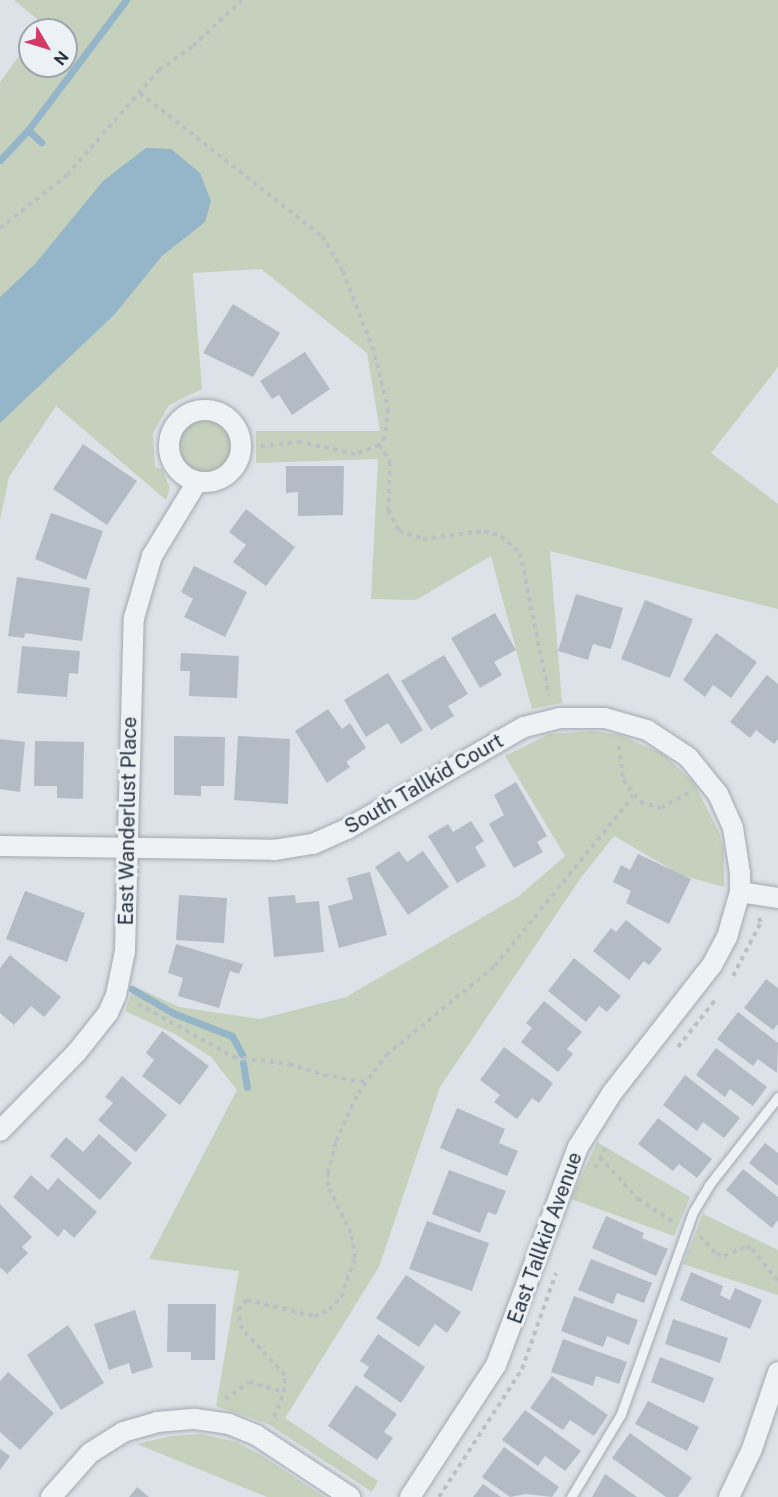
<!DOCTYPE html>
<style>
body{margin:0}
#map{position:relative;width:778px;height:1497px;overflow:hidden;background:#dce2e7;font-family:"Public Sans",sans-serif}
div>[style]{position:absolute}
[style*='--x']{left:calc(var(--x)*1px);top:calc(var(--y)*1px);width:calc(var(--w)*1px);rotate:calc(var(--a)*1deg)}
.green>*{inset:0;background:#c5d1bd}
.round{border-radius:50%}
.water>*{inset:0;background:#95b5c9}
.stream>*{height:7px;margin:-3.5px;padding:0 3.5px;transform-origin:3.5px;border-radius:3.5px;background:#95b5c9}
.building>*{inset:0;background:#b3bcc4}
.path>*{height:4px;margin-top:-2px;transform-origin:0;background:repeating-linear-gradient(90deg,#bbc0c5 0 4.5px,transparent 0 9px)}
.roads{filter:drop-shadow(0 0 2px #a2a9b1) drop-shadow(0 0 2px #a2a9b1)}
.service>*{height:9px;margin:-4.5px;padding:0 4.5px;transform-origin:4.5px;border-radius:4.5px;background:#eff2f5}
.minor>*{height:20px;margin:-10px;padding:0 10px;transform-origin:10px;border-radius:10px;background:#eff2f5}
.minor>.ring{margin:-10px;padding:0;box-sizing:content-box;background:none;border:20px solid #eff2f5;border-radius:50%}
span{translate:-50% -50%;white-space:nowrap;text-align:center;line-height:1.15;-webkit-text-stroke:6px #ecf1f5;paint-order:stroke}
.street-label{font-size:20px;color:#26313e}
.north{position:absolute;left:18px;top:18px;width:60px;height:60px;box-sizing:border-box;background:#ecf1f5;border:2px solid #9da4ac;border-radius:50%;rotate:128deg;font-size:16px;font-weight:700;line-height:24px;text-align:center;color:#26313e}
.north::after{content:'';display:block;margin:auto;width:21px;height:27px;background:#d23b65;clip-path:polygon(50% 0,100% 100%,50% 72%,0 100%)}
</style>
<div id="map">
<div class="green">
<i style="clip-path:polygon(14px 0,778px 0,778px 367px,711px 453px,778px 504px,778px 609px,550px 551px,562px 703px,532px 709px,491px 556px,416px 600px,371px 599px,378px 459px,256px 463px,256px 431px,380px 431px,367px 353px,261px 269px,193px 273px,202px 389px,169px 405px,153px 433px,155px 467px,162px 469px,170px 488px,166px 500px,56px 406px,9px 477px,0 520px,0 82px,30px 41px,30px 66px,66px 66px,66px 30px,36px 30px,41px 22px)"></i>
<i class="round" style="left:179px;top:420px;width:52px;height:52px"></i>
<i style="clip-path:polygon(594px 731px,620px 735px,663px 754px,694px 783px,719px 832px,724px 850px,724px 887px,681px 875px,614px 836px,580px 879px,440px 1087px,379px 1267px,285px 1418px,378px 1481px,372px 1492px,268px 1424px,216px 1406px,239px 1271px,149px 1259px,237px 1090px,211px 1057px,175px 1034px,125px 1011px,134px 986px,179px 1007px,260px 1019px,346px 997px,519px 896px,565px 856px,505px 756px,549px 734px)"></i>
<i style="clip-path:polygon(597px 1142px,690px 1197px,674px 1236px,571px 1199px)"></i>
<i style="clip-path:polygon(703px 1214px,778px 1250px,778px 1295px,683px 1264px)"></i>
<i style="clip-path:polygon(201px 1434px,236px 1442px,261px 1455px,325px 1497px,267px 1497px,137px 1444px,171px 1436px)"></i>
</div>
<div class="water">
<i style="clip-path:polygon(146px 148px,171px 149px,200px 173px,211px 201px,205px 222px,162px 256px,114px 315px,0 423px,0 297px,35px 264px,103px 181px)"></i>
</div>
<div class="stream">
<i style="--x:28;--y:130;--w:18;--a:43"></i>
<i style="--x:0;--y:160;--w:41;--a:-47"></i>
<i style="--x:28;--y:130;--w:163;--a:-53"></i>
<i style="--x:132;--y:989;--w:48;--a:30.3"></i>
<i style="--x:173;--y:1013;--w:63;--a:21.3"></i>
<i style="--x:232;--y:1036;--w:21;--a:61"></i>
<i style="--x:243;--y:1063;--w:24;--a:81"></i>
</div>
<div class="building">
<i style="clip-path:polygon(233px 304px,280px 333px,253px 377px,203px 353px)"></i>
<i style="clip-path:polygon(305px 352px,330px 389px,292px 415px,279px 395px,272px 399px,260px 381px)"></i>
<i style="clip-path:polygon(83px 444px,137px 481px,107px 525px,53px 489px)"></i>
<i style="clip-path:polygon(286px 466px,344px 466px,343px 515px,298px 516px,298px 492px,286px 493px)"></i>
<i style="clip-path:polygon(246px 509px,295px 547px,266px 586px,233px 562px,246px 545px,229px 532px)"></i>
<i style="clip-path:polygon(51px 513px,103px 531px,86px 580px,35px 559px)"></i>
<i style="clip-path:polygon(194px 566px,247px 592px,225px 637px,184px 617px,193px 599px,181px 592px)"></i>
<i style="clip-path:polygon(17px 577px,90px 588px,82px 641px,25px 633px,24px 638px,8px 636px)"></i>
<i style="clip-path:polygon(576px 594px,623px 608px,611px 649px,593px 644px,588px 660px,558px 651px)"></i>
<i style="clip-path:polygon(645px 600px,693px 619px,670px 678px,621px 659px)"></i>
<i style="clip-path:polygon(495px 613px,516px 650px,494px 662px,502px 675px,480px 688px,451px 638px)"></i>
<i style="clip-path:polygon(716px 633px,757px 662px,731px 698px,713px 685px,705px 697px,683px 680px)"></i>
<i style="clip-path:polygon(22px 646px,80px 651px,78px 674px,69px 673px,67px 697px,17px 693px)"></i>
<i style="clip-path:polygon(181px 653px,239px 656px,237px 698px,189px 696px,190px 671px,180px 671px)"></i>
<i style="clip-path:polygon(444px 655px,468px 694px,448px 706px,454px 716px,431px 730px,401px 681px)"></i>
<i style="clip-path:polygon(388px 673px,423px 730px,401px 744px,388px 723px,366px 737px,344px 700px)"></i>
<i style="clip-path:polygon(767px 675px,778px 684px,778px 739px,774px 744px,756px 730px,750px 738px,730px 722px)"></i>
<i style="clip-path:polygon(328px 709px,342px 729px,350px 723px,366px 748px,346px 762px,350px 767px,327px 783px,295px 731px)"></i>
<i style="clip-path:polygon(174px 736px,225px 737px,224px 786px,201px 786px,201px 796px,174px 795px)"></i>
<i style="clip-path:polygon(238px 736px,290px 739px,288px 804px,234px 800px)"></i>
<i style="clip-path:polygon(0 739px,25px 742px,20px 792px,0 789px)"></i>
<i style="clip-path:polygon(35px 741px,84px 742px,83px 799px,57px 798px,57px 786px,34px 786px)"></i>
<i style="clip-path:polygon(516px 782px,547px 836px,537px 842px,543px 852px,514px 868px,489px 824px,504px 815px,494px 795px)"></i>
<i style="clip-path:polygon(471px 821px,484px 841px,475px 847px,486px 866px,457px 883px,428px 836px,448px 824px,453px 832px)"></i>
<i style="clip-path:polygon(399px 851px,407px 862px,423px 851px,449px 887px,408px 915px,375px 867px)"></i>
<i style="clip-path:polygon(638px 854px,691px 879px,669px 924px,626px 903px,631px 891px,613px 882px,621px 865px,630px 870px)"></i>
<i style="clip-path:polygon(370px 872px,387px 935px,339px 948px,328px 906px,353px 899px,347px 878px)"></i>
<i style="clip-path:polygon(25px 891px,85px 913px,67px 962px,6px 939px)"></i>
<i style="clip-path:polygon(179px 895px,227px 898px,224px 943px,176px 940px)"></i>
<i style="clip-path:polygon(295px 895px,296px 903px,319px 901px,324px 952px,274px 957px,268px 897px)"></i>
<i style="clip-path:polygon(626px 920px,662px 949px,649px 965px,644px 961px,629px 980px,593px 951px,611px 928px,616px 932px)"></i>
<i style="clip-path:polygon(176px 944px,243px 964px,239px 974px,230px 971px,219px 1008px,178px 996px,183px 978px,168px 973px)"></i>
<i style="clip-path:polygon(10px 955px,61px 997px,44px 1017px,31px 1006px,14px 1025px,0 1013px,0 968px)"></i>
<i style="clip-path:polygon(574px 958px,621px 996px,607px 1012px,599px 1006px,586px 1022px,548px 991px)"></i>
<i style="clip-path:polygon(766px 979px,778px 988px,778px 1024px,773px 1030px,744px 1008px)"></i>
<i style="clip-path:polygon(544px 1001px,582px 1032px,567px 1049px,573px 1054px,558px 1072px,521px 1042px,532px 1028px,526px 1023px)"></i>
<i style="clip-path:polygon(738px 1012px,778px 1043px,777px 1073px,758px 1059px,753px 1066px,717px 1039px)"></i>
<i style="clip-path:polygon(162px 1031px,209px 1066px,180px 1105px,142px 1076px,154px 1060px,146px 1053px)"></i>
<i style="clip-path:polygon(504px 1047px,553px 1083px,539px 1103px,532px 1098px,517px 1119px,494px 1102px,500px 1095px,480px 1080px)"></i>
<i style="clip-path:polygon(716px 1048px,767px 1087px,753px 1106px,730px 1089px,725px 1097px,696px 1075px)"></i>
<i style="clip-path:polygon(685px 1075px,740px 1118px,724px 1138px,703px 1122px,697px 1131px,663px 1105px)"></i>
<i style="clip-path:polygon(122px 1076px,167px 1115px,136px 1152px,98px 1120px,113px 1103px,105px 1097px)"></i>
<i style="clip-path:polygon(457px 1108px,505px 1129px,499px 1143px,518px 1151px,507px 1176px,440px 1148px)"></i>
<i style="clip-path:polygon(658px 1118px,712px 1159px,697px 1178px,679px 1164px,673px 1171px,638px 1144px)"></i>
<i style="clip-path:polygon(99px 1134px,132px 1163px,100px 1200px,50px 1156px,66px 1137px,83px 1152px)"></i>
<i style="clip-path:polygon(765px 1143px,778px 1153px,778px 1186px,749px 1163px)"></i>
<i style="clip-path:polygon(743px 1169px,778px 1197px,778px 1220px,772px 1228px,726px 1190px)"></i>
<i style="clip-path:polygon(449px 1170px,506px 1191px,496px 1215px,488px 1212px,480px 1233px,432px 1214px)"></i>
<i style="clip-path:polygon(31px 1175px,48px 1190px,58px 1178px,97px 1212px,74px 1238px,64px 1229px,58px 1237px,13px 1197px)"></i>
<i style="clip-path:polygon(0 1204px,32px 1237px,22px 1247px,28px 1253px,7px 1274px,0 1267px)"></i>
<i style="clip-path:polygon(606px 1216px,644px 1233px,642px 1238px,668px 1249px,656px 1276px,592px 1248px)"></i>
<i style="clip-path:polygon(427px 1221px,489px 1243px,472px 1291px,409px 1269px)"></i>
<i style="clip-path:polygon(591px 1259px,652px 1283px,644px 1303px,617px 1293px,613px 1304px,578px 1290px)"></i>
<i style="clip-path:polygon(691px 1272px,723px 1286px,720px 1295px,730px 1300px,735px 1288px,762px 1300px,750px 1329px,680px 1300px)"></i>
<i style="clip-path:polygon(406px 1275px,461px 1312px,447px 1333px,435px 1324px,419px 1347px,376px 1318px)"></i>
<i style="clip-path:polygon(574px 1296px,638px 1320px,629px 1345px,607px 1336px,603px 1347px,561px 1331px)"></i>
<i style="clip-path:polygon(168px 1304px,216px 1304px,215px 1360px,191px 1360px,191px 1352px,167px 1352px)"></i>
<i style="clip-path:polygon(135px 1310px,153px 1367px,132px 1374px,129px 1363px,109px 1370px,94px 1324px)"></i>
<i style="clip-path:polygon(673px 1319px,728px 1338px,720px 1363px,665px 1344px)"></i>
<i style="clip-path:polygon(68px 1325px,104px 1383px,61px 1410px,27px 1355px)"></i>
<i style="clip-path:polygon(378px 1334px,425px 1367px,401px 1403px,363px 1376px,369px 1367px,360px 1361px)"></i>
<i style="clip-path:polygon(563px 1339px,627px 1362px,619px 1384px,596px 1376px,593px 1386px,551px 1372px)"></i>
<i style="clip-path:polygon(660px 1357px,714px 1378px,704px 1403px,651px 1382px)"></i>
<i style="clip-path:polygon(8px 1372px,54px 1413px,20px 1450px,0 1432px,0 1381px)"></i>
<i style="clip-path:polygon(552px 1376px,608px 1415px,594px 1436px,570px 1420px,563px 1430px,530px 1408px)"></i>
<i style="clip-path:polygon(356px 1385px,397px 1414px,384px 1432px,393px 1438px,377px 1460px,328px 1426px)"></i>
<i style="clip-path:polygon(648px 1401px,699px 1427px,687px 1451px,635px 1424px)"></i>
<i style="clip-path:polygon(525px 1410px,581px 1451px,565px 1471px,545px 1456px,538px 1466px,502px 1440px)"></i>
<i style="clip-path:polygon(630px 1433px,692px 1478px,678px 1497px,666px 1497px,612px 1458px)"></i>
<i style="clip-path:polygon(504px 1447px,559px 1487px,552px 1497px,526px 1494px,510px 1497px,482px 1477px)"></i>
<i style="clip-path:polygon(0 1449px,10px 1456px,0 1470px)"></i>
<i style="clip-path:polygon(605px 1474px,637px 1497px,592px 1497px)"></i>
<i style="clip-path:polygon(483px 1484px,501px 1497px,473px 1497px)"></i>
<i style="clip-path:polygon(137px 1487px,149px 1497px,129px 1497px)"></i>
</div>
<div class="path">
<i style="--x:140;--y:93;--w:231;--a:38.2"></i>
<i style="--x:322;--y:236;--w:41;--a:59"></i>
<i style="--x:343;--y:271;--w:90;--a:69.1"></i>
<i style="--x:375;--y:355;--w:56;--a:76.5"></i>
<i style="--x:388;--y:409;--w:28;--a:96"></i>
<i style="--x:385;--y:437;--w:10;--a:127"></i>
<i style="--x:379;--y:445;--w:26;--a:159"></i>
<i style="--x:355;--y:454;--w:55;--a:-167.5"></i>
<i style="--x:301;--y:442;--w:45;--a:173.7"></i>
<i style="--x:0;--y:228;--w:85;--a:-38.3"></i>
<i style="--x:67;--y:175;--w:140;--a:-48.8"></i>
<i style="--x:159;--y:70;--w:42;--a:-35.2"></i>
<i style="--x:193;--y:46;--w:67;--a:-43.2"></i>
<i style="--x:379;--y:445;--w:20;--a:57"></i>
<i style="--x:390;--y:462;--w:48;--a:92.4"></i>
<i style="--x:388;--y:510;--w:24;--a:62"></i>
<i style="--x:399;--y:531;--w:25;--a:18"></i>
<i style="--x:423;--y:539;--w:62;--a:-7.5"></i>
<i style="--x:484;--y:531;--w:18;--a:16"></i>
<i style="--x:501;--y:536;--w:25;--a:42"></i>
<i style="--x:520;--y:553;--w:145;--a:78.5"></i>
<i style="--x:619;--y:746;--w:34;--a:83"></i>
<i style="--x:623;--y:780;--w:28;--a:52"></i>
<i style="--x:640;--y:802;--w:22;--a:16"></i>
<i style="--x:661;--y:808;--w:31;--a:-29"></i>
<i style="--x:733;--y:976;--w:61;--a:-62.6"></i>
<i style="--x:761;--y:922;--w:9;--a:-122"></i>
<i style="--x:138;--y:1004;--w:110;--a:28.9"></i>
<i style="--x:234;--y:1057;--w:55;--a:7.3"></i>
<i style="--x:289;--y:1064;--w:37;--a:17"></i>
<i style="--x:324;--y:1075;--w:42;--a:9.7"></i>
<i style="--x:678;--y:1047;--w:61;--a:-51.6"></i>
<i style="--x:600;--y:1157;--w:57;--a:47.9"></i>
<i style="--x:638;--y:1199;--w:44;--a:33"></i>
<i style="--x:595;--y:1168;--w:26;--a:-62"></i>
<i style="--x:700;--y:1236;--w:24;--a:48"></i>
<i style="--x:716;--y:1254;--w:8;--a:14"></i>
<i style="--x:724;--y:1256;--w:25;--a:-23"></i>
<i style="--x:747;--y:1246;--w:6;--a:31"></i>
<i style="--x:752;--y:1249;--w:41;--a:50.9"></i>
<i style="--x:225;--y:1399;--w:29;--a:-35"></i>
<i style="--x:249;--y:1382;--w:36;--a:16"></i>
<i style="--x:274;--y:1417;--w:27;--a:-68"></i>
<i style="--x:284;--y:1392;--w:17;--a:-87"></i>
<i style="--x:285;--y:1375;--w:63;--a:-133.1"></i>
<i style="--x:242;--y:1329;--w:19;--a:-102"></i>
<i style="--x:238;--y:1310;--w:13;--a:-48"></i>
<i style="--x:247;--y:1300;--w:69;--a:13.4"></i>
<i style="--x:314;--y:1316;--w:16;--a:-22"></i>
<i style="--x:329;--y:1310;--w:18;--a:-47"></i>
<i style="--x:341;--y:1297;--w:41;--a:-70.3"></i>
<i style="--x:355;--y:1258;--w:25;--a:-99"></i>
<i style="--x:351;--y:1233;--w:52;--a:-116.1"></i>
<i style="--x:328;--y:1186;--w:13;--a:-90"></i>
<i style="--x:328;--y:1173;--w:33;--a:-76"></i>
<i style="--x:336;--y:1141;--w:53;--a:-65.4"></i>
<i style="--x:358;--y:1093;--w:47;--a:-53.6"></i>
<i style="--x:386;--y:1055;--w:141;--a:-39.2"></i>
<i style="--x:495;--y:966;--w:219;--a:-50.9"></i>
<i style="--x:439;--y:1497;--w:153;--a:-57"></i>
<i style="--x:522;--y:1369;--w:102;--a:-70.5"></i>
</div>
<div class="roads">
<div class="service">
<i style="--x:571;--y:1497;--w:97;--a:-58.9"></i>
<i style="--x:621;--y:1414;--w:214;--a:-70.4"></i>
<i style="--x:693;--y:1212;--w:31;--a:-59"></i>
<i style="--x:709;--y:1185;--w:112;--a:-51.9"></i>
</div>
<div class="minor">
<i class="ring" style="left:169px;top:410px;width:52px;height:52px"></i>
<i style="--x:0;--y:846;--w:274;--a:0.8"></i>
<i style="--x:274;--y:850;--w:39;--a:-9"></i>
<i style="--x:313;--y:844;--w:37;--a:-24"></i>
<i style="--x:347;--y:829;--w:204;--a:-30"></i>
<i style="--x:524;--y:727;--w:36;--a:-14"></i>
<i style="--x:559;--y:718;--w:46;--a:0"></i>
<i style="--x:605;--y:718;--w:44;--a:15.9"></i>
<i style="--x:647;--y:730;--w:49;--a:33.4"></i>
<i style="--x:688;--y:757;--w:48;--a:51"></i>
<i style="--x:718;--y:794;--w:37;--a:66"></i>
<i style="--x:733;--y:828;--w:46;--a:81.2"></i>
<i style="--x:740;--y:873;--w:19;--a:90"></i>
<i style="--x:740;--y:892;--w:47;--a:106.1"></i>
<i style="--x:727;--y:937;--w:32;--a:118"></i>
<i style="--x:712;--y:965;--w:162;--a:128"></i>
<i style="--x:612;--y:1093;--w:64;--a:122.2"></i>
<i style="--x:578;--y:1147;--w:233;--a:110.6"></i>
<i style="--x:496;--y:1365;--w:158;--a:123.1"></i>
<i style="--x:740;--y:892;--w:38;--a:9"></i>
<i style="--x:0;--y:1131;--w:110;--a:-45.7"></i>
<i style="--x:77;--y:1052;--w:50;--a:-51.5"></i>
<i style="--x:108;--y:1013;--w:20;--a:-66"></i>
<i style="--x:116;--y:995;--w:45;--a:-78.4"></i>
<i style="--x:125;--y:951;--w:333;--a:-88.5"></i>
<i style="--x:134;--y:618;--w:65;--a:-73.8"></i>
<i style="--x:152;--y:556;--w:87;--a:-58.7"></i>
<i style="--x:51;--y:1497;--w:59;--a:-48.4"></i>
<i style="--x:90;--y:1453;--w:39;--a:-32"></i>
<i style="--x:123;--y:1432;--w:35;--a:-16"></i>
<i style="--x:157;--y:1422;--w:38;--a:-5"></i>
<i style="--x:195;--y:1419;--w:34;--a:8"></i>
<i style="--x:229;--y:1424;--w:29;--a:22"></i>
<i style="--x:256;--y:1435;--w:113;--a:33.4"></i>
<i style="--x:729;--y:1497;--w:53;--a:-64.4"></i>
<i style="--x:752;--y:1449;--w:81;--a:-71.3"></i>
</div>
</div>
<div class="street-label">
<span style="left:424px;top:784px;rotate:-30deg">South Tallkid Court</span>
<span style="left:128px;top:821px;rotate:-89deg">East Wanderlust Place</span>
<span style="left:545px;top:1238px;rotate:-70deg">East Tallkid Avenue</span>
</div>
<div class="north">N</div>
</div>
